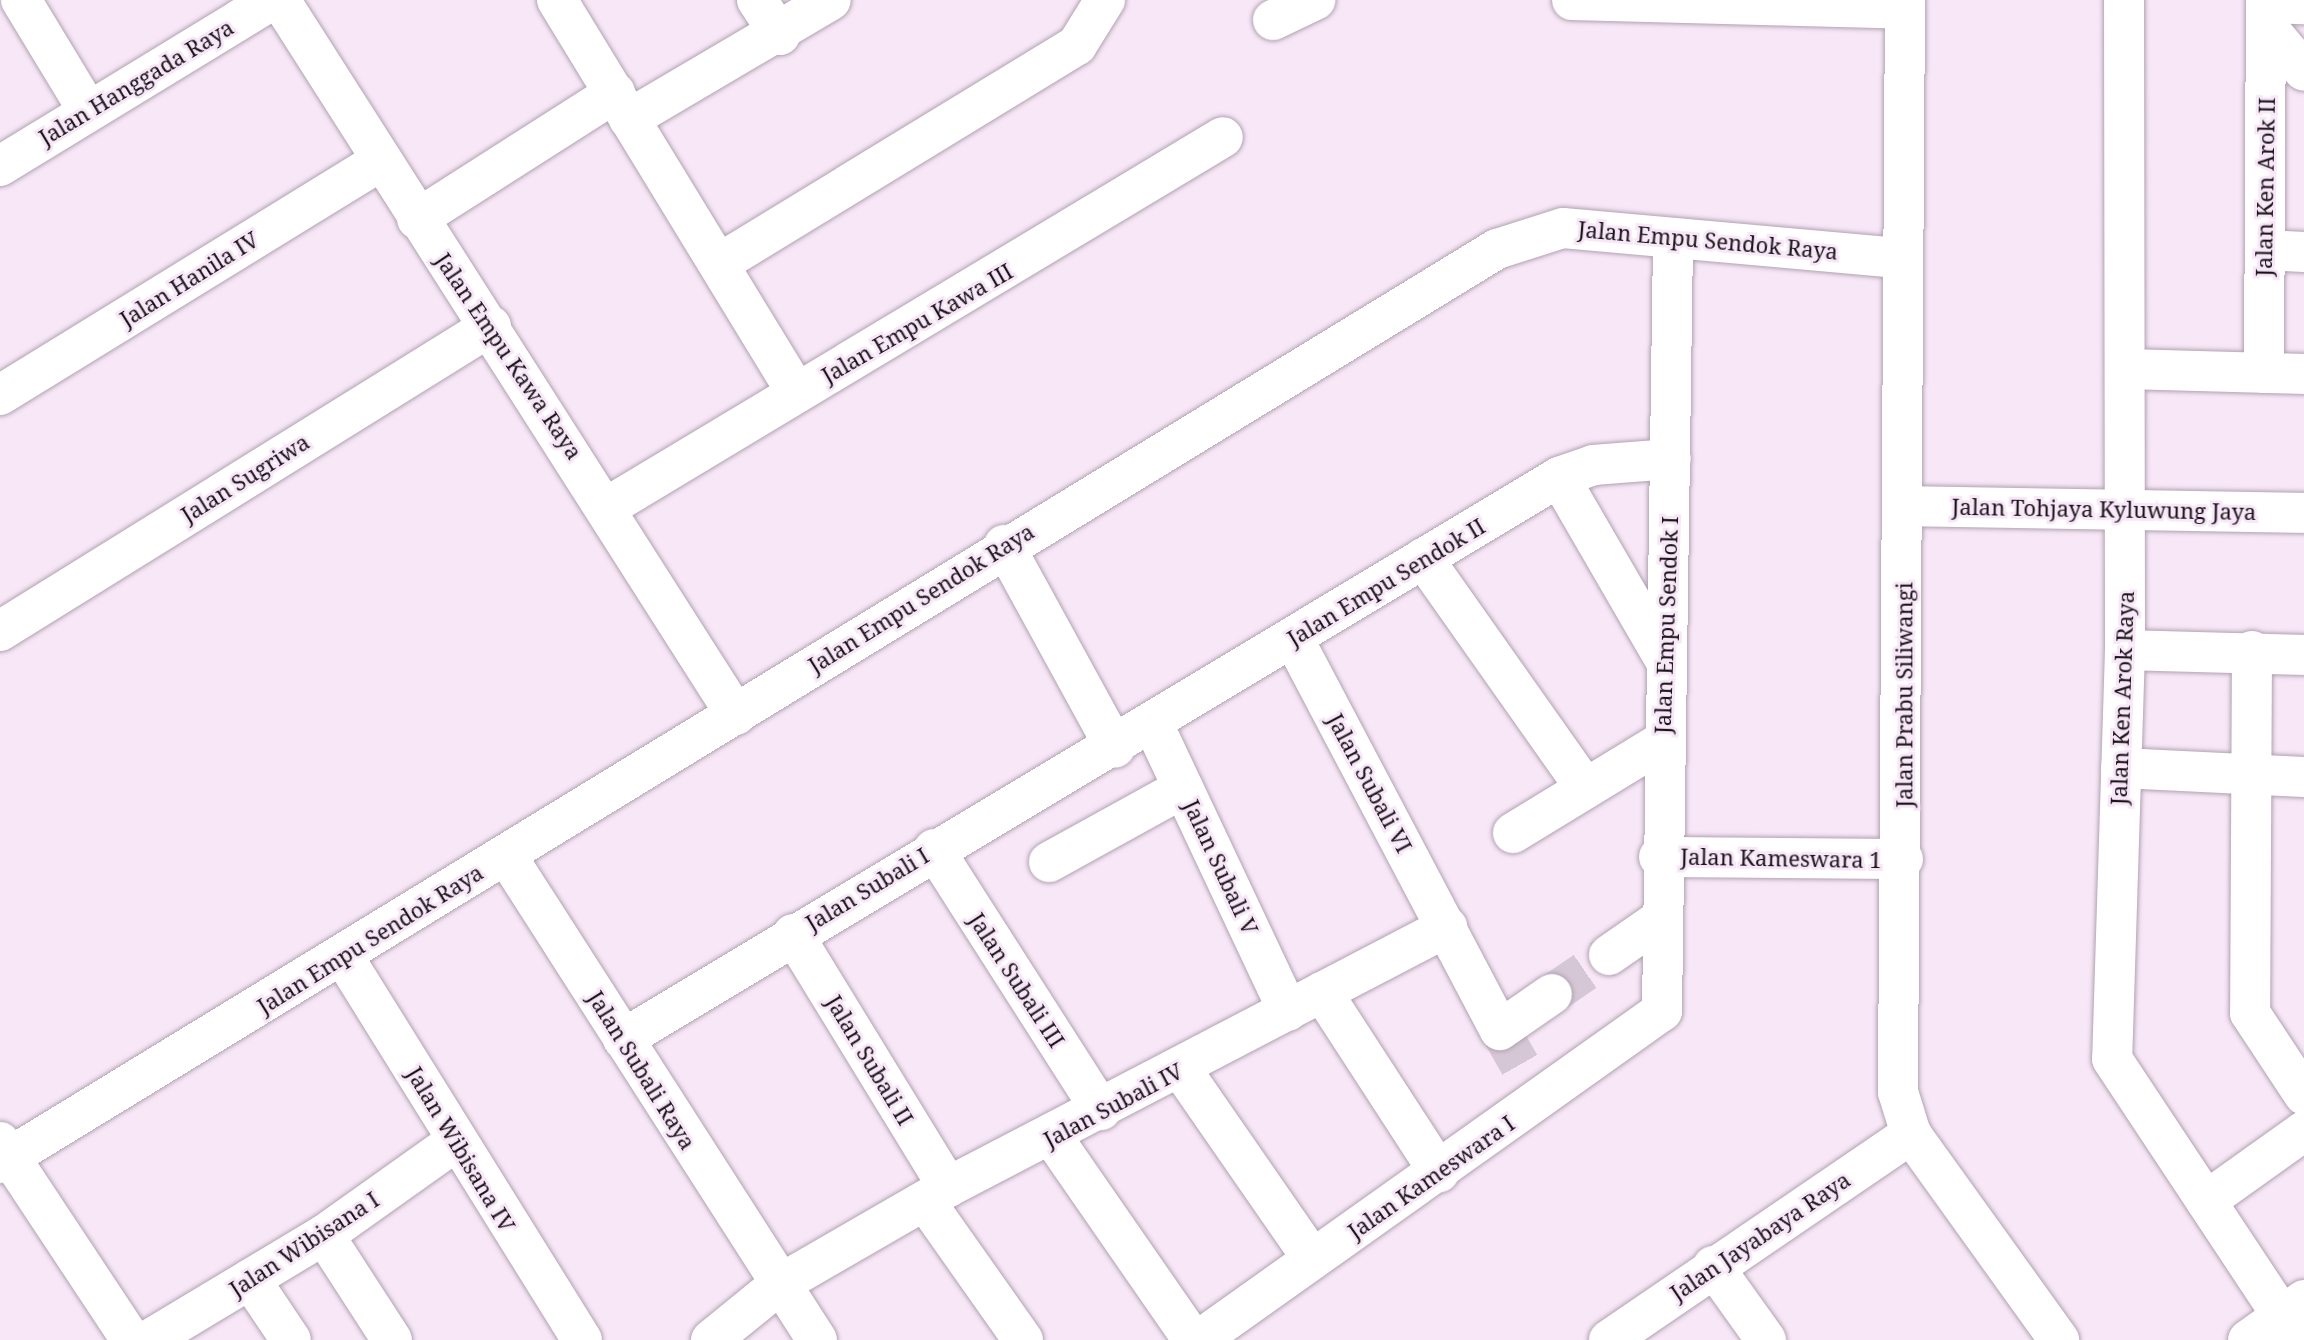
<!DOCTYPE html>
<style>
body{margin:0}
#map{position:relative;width:2304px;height:1340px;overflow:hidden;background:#f7e7f7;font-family:"Noto Serif",serif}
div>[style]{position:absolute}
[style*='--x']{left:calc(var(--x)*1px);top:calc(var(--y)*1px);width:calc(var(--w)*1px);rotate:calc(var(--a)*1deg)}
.minor-tunnel>*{height:40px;margin-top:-20px;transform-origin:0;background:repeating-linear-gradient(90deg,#d6c7d6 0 40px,transparent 0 60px)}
.roads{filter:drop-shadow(0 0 2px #b1a2b1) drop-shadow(0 0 2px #b1a2b1)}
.minor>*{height:40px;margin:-20px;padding:0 20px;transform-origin:20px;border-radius:20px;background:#fff}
span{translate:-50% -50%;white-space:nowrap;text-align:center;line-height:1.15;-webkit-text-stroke:6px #f7e7f7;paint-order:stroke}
.street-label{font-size:22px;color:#1a141a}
</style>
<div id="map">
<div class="minor-tunnel">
<i style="--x:1552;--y:994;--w:69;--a:-34.4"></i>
<i style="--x:1500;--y:1030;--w:81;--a:60.3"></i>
</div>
<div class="roads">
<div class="minor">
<i style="--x:21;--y:0;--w:127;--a:58.8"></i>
<i style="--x:280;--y:0;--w:848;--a:57.47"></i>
<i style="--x:557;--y:0;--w:460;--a:58.6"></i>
<i style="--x:757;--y:0;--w:42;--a:56.7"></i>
<i style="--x:1572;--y:0;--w:333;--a:1.5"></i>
<i style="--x:1905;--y:0;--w:1092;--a:90.37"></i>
<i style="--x:1898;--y:1092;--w:44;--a:72.8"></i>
<i style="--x:1911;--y:1134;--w:254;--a:54.3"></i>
<i style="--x:2124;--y:0;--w:650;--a:89.91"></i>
<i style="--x:2125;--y:650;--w:409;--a:91.8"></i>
<i style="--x:2112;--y:1059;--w:337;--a:56.5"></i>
<i style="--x:2266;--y:3;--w:38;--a:2"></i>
<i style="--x:1273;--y:20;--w:47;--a:-25.5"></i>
<i style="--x:2267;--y:27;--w:57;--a:49.9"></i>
<i style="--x:629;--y:119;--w:234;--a:-30.5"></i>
<i style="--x:0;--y:166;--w:319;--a:-31.4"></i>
<i style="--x:417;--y:219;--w:235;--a:-32.5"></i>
<i style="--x:2265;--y:250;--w:39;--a:3"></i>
<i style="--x:720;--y:263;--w:418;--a:-31.4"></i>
<i style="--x:1077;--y:45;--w:53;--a:-58.1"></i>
<i style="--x:2128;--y:369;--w:176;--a:1.6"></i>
<i style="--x:2264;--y:373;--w:373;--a:-89.7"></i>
<i style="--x:0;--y:395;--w:444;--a:-31.6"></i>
<i style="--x:1559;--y:477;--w:215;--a:59.9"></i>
<i style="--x:609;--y:506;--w:716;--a:-31"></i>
<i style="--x:1905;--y:506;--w:399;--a:1"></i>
<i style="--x:1004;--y:545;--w:231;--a:61.3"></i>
<i style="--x:1423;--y:558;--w:279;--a:54.8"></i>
<i style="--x:0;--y:631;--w:578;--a:-31.85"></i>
<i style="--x:1293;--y:638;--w:443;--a:62.2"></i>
<i style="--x:1500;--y:1030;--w:63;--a:-34.7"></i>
<i style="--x:2125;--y:650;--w:179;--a:1.6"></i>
<i style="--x:2252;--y:651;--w:362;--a:90.3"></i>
<i style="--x:2250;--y:1013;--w:98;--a:56.6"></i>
<i style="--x:1153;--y:724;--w:317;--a:64.8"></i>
<i style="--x:2121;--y:768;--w:183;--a:2.8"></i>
<i style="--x:1513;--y:833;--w:175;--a:-31.4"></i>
<i style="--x:934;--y:849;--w:310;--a:57.4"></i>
<i style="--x:506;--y:855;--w:576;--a:57.33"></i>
<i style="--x:1659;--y:857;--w:244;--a:0.5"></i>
<i style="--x:1049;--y:862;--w:153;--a:-28.9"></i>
<i style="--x:793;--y:934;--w:297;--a:58.5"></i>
<i style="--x:1609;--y:955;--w:63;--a:-34.7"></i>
<i style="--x:343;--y:956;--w:452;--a:58.1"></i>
<i style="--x:1322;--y:992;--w:215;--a:57"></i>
<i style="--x:623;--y:1039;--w:1092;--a:-30.98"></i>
<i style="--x:1559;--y:477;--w:36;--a:-19"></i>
<i style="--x:1593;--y:465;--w:78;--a:-4.4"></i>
<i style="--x:1181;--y:1069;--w:230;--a:55.3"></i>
<i style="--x:1053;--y:1138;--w:246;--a:55.3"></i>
<i style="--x:0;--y:1142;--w:237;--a:56.5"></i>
<i style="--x:0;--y:1163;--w:1754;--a:-31.41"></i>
<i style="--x:1497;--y:249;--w:69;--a:-17.7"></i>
<i style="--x:1563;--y:228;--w:337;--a:5.1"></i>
<i style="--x:925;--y:1201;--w:170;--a:54.8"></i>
<i style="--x:2206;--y:1201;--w:120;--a:-35.5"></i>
<i style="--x:324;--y:1235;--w:125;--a:57.1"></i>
<i style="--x:1713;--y:1266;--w:91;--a:54.4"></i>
<i style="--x:250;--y:1279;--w:73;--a:56.1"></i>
<i style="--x:149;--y:1340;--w:204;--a:-31"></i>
<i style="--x:324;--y:1235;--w:161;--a:-35.4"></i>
<i style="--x:711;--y:1340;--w:89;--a:-39.1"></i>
<i style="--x:780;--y:1284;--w:194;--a:-30"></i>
<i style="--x:948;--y:1187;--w:563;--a:-27.52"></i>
<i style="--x:1199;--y:1340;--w:568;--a:-35.4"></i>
<i style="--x:1662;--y:1011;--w:773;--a:-89.18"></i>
<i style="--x:1609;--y:1340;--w:366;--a:-34.3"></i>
<i style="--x:2248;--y:1340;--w:69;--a:-35.5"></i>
</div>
</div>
<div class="street-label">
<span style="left:136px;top:82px;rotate:-31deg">Jalan Hanggada Raya</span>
<span style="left:2265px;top:187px;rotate:-89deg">Jalan Ken Arok II</span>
<span style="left:1708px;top:240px;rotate:5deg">Jalan Empu Sendok Raya</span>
<span style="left:189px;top:279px;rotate:-32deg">Jalan Hanila IV</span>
<span style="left:917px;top:323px;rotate:-30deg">Jalan Empu Kawa III</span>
<span style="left:509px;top:356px;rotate:56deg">Jalan Empu Kawa Raya</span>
<span style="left:245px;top:478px;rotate:-32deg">Jalan Sugriwa</span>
<span style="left:2104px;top:509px;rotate:1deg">Jalan Tohjaya Kyluwung Jaya</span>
<span style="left:1386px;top:582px;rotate:-31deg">Jalan Empu Sendok II</span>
<span style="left:921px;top:598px;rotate:-32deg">Jalan Empu Sendok Raya</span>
<span style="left:1666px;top:625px;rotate:-88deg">Jalan Empu Sendok I</span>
<span style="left:1904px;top:695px;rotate:-90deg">Jalan Prabu Siliwangi</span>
<span style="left:2122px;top:698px;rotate:-88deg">Jalan Ken Arok Raya</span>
<span style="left:1370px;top:783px;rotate:62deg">Jalan Subali VI</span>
<span style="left:1781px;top:858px;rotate:1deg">Jalan Kameswara 1</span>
<span style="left:1221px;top:867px;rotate:65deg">Jalan Subali V</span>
<span style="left:867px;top:889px;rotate:-31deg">Jalan Subali I</span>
<span style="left:370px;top:939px;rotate:-32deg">Jalan Empu Sendok Raya</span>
<span style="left:1017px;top:980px;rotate:57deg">Jalan Subali III</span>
<span style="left:870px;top:1060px;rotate:59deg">Jalan Subali II</span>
<span style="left:642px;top:1070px;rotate:58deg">Jalan Subali Raya</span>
<span style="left:1113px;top:1105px;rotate:-28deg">Jalan Subali IV</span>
<span style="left:461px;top:1149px;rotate:59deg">Jalan Wibisana IV</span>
<span style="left:1431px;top:1177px;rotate:-35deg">Jalan Kameswara I</span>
<span style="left:1760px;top:1236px;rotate:-34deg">Jalan Jayabaya Raya</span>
<span style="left:304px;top:1244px;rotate:-33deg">Jalan Wibisana I</span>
</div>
</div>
